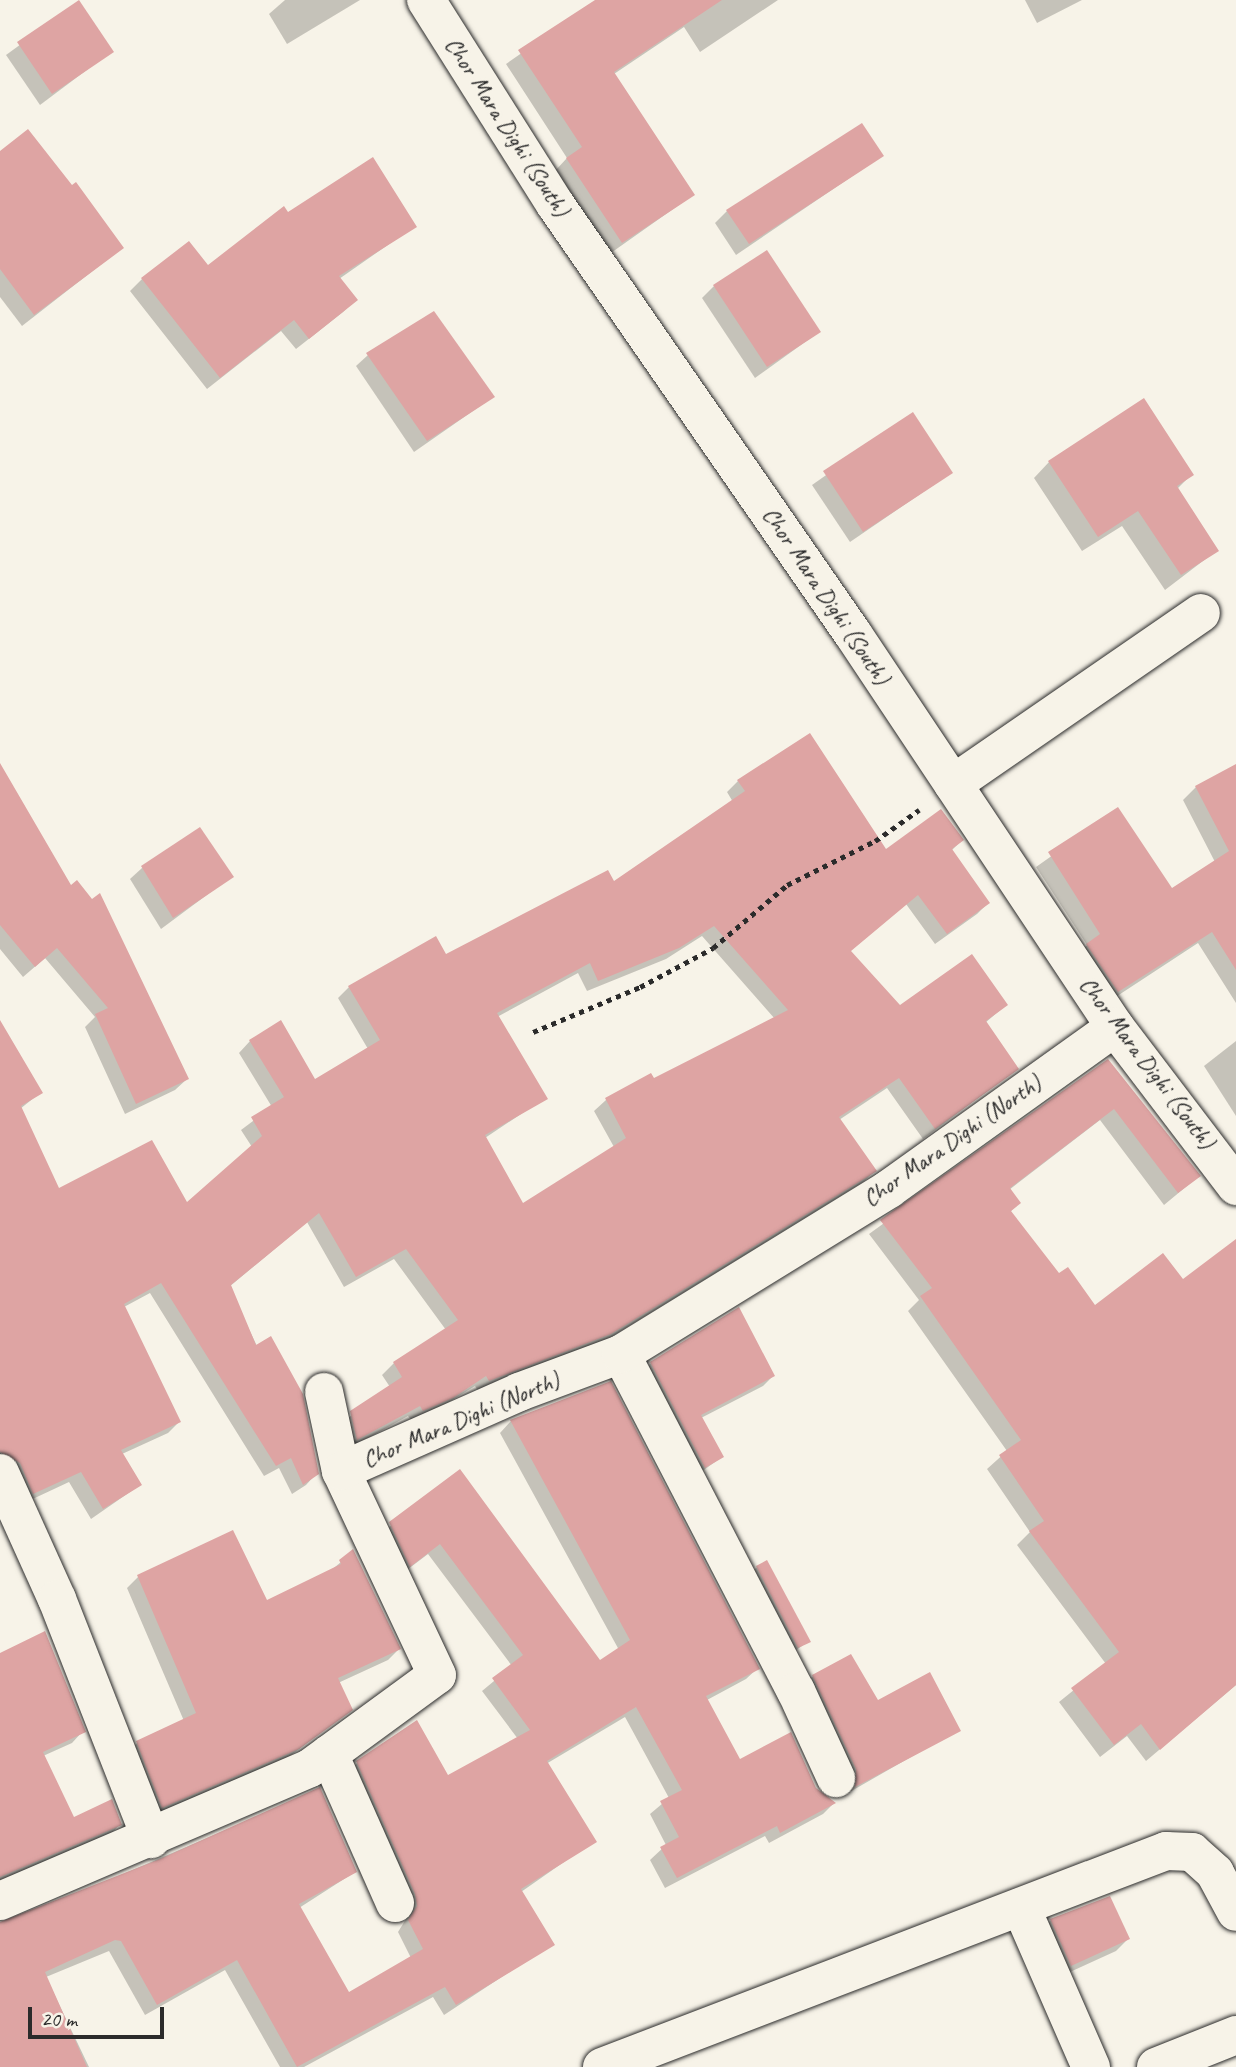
<!DOCTYPE html>
<style>
body{margin:0}
#map{position:relative;width:1236px;height:2067px;overflow:hidden;background:#f7f3e8;font-family:Caveat,sans-serif}
div>[style]{position:absolute}
[style*='--x']{left:calc(var(--x)*1px);top:calc(var(--y)*1px);width:calc(var(--w)*1px);rotate:calc(var(--a)*1deg)}
.shadow>*{inset:0;background:#0003}
.building>*{inset:0;background:#dea4a3}
.path>*{height:4.5px;margin-top:-2.25px;transform-origin:0;background:repeating-linear-gradient(90deg,#2b2b2b 0 5px,transparent 0 10px)}
.roads{filter:drop-shadow(0 0 2px #2b2b2b) drop-shadow(0 0 2px #2b2b2b)}
.minor>*{height:38px;margin:-19px;padding:0 19px;transform-origin:19px;border-radius:19px;background:#f7f3e8}
span{translate:-50% -50%;white-space:nowrap;text-align:center;line-height:1.15;-webkit-text-stroke:5px #f7f3e8;paint-order:stroke}
.street-label{font-size:24px;color:#2b2b2b}
.scale{position:absolute;left:28px;top:2007px;width:136px;height:32px;box-sizing:border-box;border:4px solid #2b2b2b;border-top:0;padding-left:9px;font-size:21px;line-height:24px;white-space:nowrap;color:#2b2b2b;-webkit-text-stroke:5px #f7f3e8;paint-order:stroke}
</style>
<div id="map">
<div class="shadow">
<i style="clip-path:polygon(285px 0,360px 0,287px 44px,269px 14px)"></i>
<i style="clip-path:polygon(598px 0,778px 0,700px 52px,684px 27px,614px 74px,693px 195px,608px 255px,554px 172px,567px 158px,506px 64px)"></i>
<i style="clip-path:polygon(1025px 0,1082px 0,1037px 23px)"></i>
<i style="clip-path:polygon(79px 2px,112px 51px,40px 105px,6px 55px)"></i>
<i style="clip-path:polygon(0 153px,122px 248px,22px 326px,0 297px)"></i>
<i style="clip-path:polygon(882px 156px,736px 255px,715px 223px,727px 211px)"></i>
<i style="clip-path:polygon(288px 215px,415px 226px,339px 279px,355px 300px,343px 312px,296px 349px,281px 331px,207px 389px,130px 291px,142px 279px,208px 268px)"></i>
<i style="clip-path:polygon(714px 286px,819px 332px,755px 378px,702px 298px)"></i>
<i style="clip-path:polygon(368px 355px,493px 397px,414px 452px,356px 366px)"></i>
<i style="clip-path:polygon(913px 414px,951px 473px,850px 542px,812px 485px)"></i>
<i style="clip-path:polygon(1049px 462px,1191px 475px,1177px 489px,1216px 551px,1165px 590px,1122px 526px,1082px 551px,1034px 478px)"></i>
<i style="clip-path:polygon(1236px 766px,1236px 1003px,1198px 943px,1105px 1004px,1074px 958px,1087px 945px,1036px 867px,1118px 809px,1171px 890px,1215px 862px,1183px 800px,1196px 787px)"></i>
<i style="clip-path:polygon(evenodd,738px 781px,886px 851px,962px 840px,951px 851px,988px 903px,977px 914px,935px 944px,906px 904px,849px 952px,900px 1007px,1006px 1005px,985px 1023px,1017px 1069px,923px 1139px,887px 1088px,839px 1120px,875px 1171px,863px 1182px,598px 1345px,478px 1391px,475px 1386px,439px 1408px,412px 1421px,408px 1416px,346px 1450px,340px 1424px,390px 1387px,382px 1375px,394px 1363px,446px 1330px,394px 1259px,344px 1287px,307px 1222px,229px 1287px,317px 1473px,306px 1485px,292px 1494px,279px 1468px,264px 1476px,150px 1293px,124px 1307px,179px 1422px,168px 1433px,122px 1454px,140px 1485px,91px 1519px,69px 1482px,22px 1504px,0 1466px,0 1063px,40px 1093px,20px 1109px,58px 1190px,187px 1205px,252px 1147px,241px 1130px,272px 1107px,239px 1053px,250px 1041px,280px 1023px,314px 1081px,368px 1049px,338px 998px,349px 987px,446px 957px,613px 884px,733px 802px,727px 792px,738px 781px,702px 936px,775px 1019px,654px 1081px,651px 1075px,606px 1100px,594px 1111px,614px 1147px,523px 1205px,485px 1138px,545px 1098px,497px 1017px,578px 973px,587px 991px,666px 959px,702px 936px)"></i>
<i style="clip-path:polygon(0 817px,70px 888px,187px 1079px,175px 1090px,125px 1114px,85px 1027px,95px 1017px,45px 958px,23px 977px,0 949px)"></i>
<i style="clip-path:polygon(142px 868px,231px 877px,161px 929px,130px 879px)"></i>
<i style="clip-path:polygon(1236px 1041px,1236px 1116px,1204px 1066px)"></i>
<i style="clip-path:polygon(1107px 1062px,1199px 1176px,1164px 1205px,1100px 1120px,1009px 1190px,1019px 1203px,1010px 1212px,1058px 1275px,1094px 1308px,1182px 1281px,1236px 1241px,1236px 1685px,1146px 1761px,1127px 1736px,1100px 1757px,1059px 1702px,1106px 1664px,1017px 1545px,1030px 1532px,987px 1469px,1007px 1451px,908px 1311px,919px 1300px,869px 1234px)"></i>
<i style="clip-path:polygon(651px 1363px,773px 1376px,763px 1386px,701px 1418px,722px 1457px,694px 1477px,640px 1374px)"></i>
<i style="clip-path:polygon(511px 1421px,758px 1668px,746px 1679px,707px 1700px,740px 1761px,815px 1789px,834px 1803px,823px 1814px,769px 1843px,765px 1836px,665px 1888px,650px 1860px,666px 1845px,650px 1814px,669px 1798px,625px 1717px,546px 1764px,594px 1841px,521px 1892px,552px 1944px,444px 2015px,433px 1997px,304px 2067px,280px 2067px,225px 1970px,145px 2015px,109px 1951px,46px 1977px,89px 2067px,0 2067px,0 1922px,9px 1923px,319px 1790px,355px 1872px,299px 1908px,348px 1995px,411px 1958px,398px 1932px,406px 1919px,404px 1906px,346px 1774px,357px 1763px,447px 1777px,518px 1739px,482px 1691px,512px 1666px,428px 1554px,399px 1576px,379px 1535px,459px 1472px,600px 1662px,619px 1650px,500px 1433px)"></i>
<i style="clip-path:polygon(353px 1552px,399px 1649px,388px 1660px,338px 1683px,351px 1709px,286px 1759px,151px 1817px,126px 1754px,137px 1743px,184px 1721px,127px 1588px,138px 1577px,266px 1602px,329px 1572px)"></i>
<i style="clip-path:polygon(757px 1567px,809px 1641px,792px 1653px,751px 1573px)"></i>
<i style="clip-path:polygon(0 1655px,83px 1731px,72px 1743px,43px 1756px,73px 1819px,120px 1824px,109px 1836px,0 1882px)"></i>
<i style="clip-path:polygon(813px 1676px,877px 1702px,958px 1730px,848px 1793px,849px 1778px,805px 1684px)"></i>
<i style="clip-path:polygon(1051px 1920px,1128px 1939px,1116px 1951px,1059px 1977px,1039px 1932px)"></i>
</div>
<div class="building">
<i style="clip-path:polygon(79px 0,114px 52px,52px 94px,17px 42px)"></i>
<i style="clip-path:polygon(595px 0,722px 0,614px 72px,695px 195px,622px 243px,566px 158px,582px 147px,518px 50px)"></i>
<i style="clip-path:polygon(862px 123px,884px 156px,749px 244px,726px 210px)"></i>
<i style="clip-path:polygon(28px 129px,72px 185px,76px 182px,124px 248px,34px 315px,0 269px,0 151px)"></i>
<i style="clip-path:polygon(373px 157px,417px 227px,339px 276px,358px 300px,309px 339px,294px 320px,220px 378px,141px 278px,189px 241px,208px 265px,284px 206px,288px 212px)"></i>
<i style="clip-path:polygon(767px 250px,821px 332px,767px 367px,713px 285px)"></i>
<i style="clip-path:polygon(434px 311px,495px 397px,427px 441px,366px 353px)"></i>
<i style="clip-path:polygon(1144px 398px,1194px 475px,1177px 486px,1219px 551px,1181px 575px,1138px 511px,1098px 537px,1048px 461px)"></i>
<i style="clip-path:polygon(913px 412px,953px 473px,863px 532px,823px 471px)"></i>
<i style="clip-path:polygon(evenodd,810px 733px,886px 849px,941px 809px,964px 840px,952px 849px,990px 903px,947px 934px,918px 895px,851px 951px,900px 1005px,972px 954px,1008px 1005px,986px 1021px,1019px 1069px,935px 1129px,899px 1078px,839px 1117px,877px 1171px,611px 1334px,489px 1381px,486px 1376px,453px 1398px,423px 1411px,420px 1406px,357px 1440px,350px 1411px,402px 1377px,393px 1362px,458px 1320px,406px 1249px,356px 1277px,319px 1213px,231px 1285px,256px 1345px,271px 1336px,303px 1394px,319px 1474px,303px 1485px,291px 1458px,276px 1466px,161px 1283px,124px 1304px,181px 1422px,121px 1450px,142px 1485px,103px 1509px,81px 1472px,33px 1494px,20px 1463px,0 1452px,0 1020px,43px 1093px,21px 1106px,59px 1188px,152px 1140px,187px 1202px,262px 1136px,251px 1117px,284px 1097px,249px 1040px,281px 1020px,315px 1079px,380px 1040px,348px 986px,436px 936px,446px 954px,608px 870px,614px 881px,745px 791px,737px 780px,810px 733px,714px 926px,788px 1010px,654px 1078px,651px 1073px,605px 1098px,626px 1138px,523px 1203px,485px 1135px,548px 1099px,497px 1013px,590px 963px,598px 981px,679px 948px,714px 926px)"></i>
<i style="clip-path:polygon(0 763px,71px 885px,77px 880px,92px 899px,100px 893px,189px 1079px,136px 1104px,95px 1014px,108px 1008px,57px 948px,35px 967px,0 925px)"></i>
<i style="clip-path:polygon(1236px 764px,1236px 970px,1212px 932px,1118px 992px,1086px 944px,1100px 934px,1048px 852px,1118px 807px,1172px 888px,1229px 851px,1195px 786px)"></i>
<i style="clip-path:polygon(200px 827px,234px 877px,173px 918px,141px 866px)"></i>
<i style="clip-path:polygon(1108px 1059px,1201px 1176px,1178px 1193px,1114px 1109px,1010px 1188px,1021px 1203px,1011px 1211px,1059px 1273px,1068px 1267px,1095px 1305px,1163px 1253px,1183px 1279px,1236px 1239px,1236px 1685px,1160px 1750px,1141px 1724px,1114px 1745px,1071px 1688px,1119px 1652px,1029px 1531px,1044px 1521px,999px 1455px,1021px 1440px,920px 1296px,932px 1288px,880px 1220px)"></i>
<i style="clip-path:polygon(739px 1307px,775px 1376px,701px 1415px,724px 1457px,705px 1468px,650px 1362px)"></i>
<i style="clip-path:polygon(611px 1381px,760px 1669px,706px 1696px,740px 1759px,791px 1732px,816px 1788px,836px 1803px,780px 1833px,777px 1826px,677px 1878px,660px 1847px,679px 1837px,660px 1801px,682px 1790px,636px 1707px,547px 1761px,597px 1842px,521px 1889px,555px 1945px,456px 2005px,445px 1987px,297px 2067px,237px 1960px,157px 2005px,121px 1941px,115px 1940px,45px 1972px,87px 2067px,0 2067px,0 1922px,160px 1859px,320px 1787px,357px 1872px,299px 1904px,349px 1992px,423px 1949px,408px 1920px,417px 1906px,415px 1894px,356px 1761px,417px 1720px,448px 1775px,530px 1730px,492px 1678px,523px 1655px,440px 1544px,410px 1567px,389px 1522px,460px 1469px,600px 1660px,630px 1640px,510px 1420px)"></i>
<i style="clip-path:polygon(233px 1530px,267px 1600px,341px 1564px,339px 1560px,353px 1549px,401px 1649px,338px 1678px,353px 1710px,299px 1749px,162px 1808px,136px 1741px,196px 1713px,137px 1575px)"></i>
<i style="clip-path:polygon(767px 1560px,811px 1642px,798px 1648px,756px 1566px)"></i>
<i style="clip-path:polygon(45px 1631px,86px 1732px,43px 1752px,74px 1817px,112px 1799px,122px 1825px,0 1877px,0 1653px)"></i>
<i style="clip-path:polygon(851px 1654px,878px 1700px,930px 1672px,961px 1731px,855px 1787px,856px 1769px,812px 1675px)"></i>
<i style="clip-path:polygon(1110px 1896px,1130px 1939px,1071px 1966px,1050px 1919px)"></i>
</div>
<div class="path">
<i style="--x:533;--y:1032;--w:116;--a:-22.8"></i>
<i style="--x:640;--y:987;--w:83;--a:-28.1"></i>
<i style="--x:713;--y:948;--w:97;--a:-40.4"></i>
<i style="--x:787;--y:885;--w:98;--a:-26.6"></i>
<i style="--x:875;--y:841;--w:54;--a:-35.2"></i>
</div>
<div class="roads">
<div class="minor">
<i style="--x:426;--y:0;--w:241;--a:57.7"></i>
<i style="--x:555;--y:204;--w:523;--a:55.28"></i>
<i style="--x:853;--y:634;--w:472;--a:56.3"></i>
<i style="--x:1115;--y:1027;--w:200;--a:52.7"></i>
<i style="--x:953;--y:784;--w:301;--a:-34.6"></i>
<i style="--x:621;--y:1354;--w:380;--a:62.6"></i>
<i style="--x:796;--y:1691;--w:96;--a:65.3"></i>
<i style="--x:324;--y:1392;--w:81;--a:77.9"></i>
<i style="--x:0;--y:1473;--w:138;--a:65.7"></i>
<i style="--x:57;--y:1599;--w:258;--a:68.6"></i>
<i style="--x:329;--y:1754;--w:163;--a:66.1"></i>
<i style="--x:0;--y:1901;--w:337;--a:-23.2"></i>
<i style="--x:310;--y:1768;--w:157;--a:-36.2"></i>
<i style="--x:437;--y:1675;--w:225;--a:-115.2"></i>
<i style="--x:341;--y:1471;--w:195;--a:-23.9"></i>
<i style="--x:519;--y:1392;--w:109;--a:-20.4"></i>
<i style="--x:621;--y:1354;--w:315;--a:-31.6"></i>
<i style="--x:889;--y:1189;--w:278;--a:-35.6"></i>
<i style="--x:1021;--y:1907;--w:175;--a:66.4"></i>
<i style="--x:602;--y:2067;--w:604;--a:-20.96"></i>
<i style="--x:1166;--y:1851;--w:26;--a:2"></i>
<i style="--x:1192;--y:1852;--w:31;--a:42"></i>
<i style="--x:1215;--y:1873;--w:44;--a:61.7"></i>
<i style="--x:1156;--y:2067;--w:86;--a:-21.8"></i>
</div>
</div>
<div class="street-label">
<span style="left:507px;top:127px;rotate:57deg">Chor Mara Dighi (South)</span>
<span style="left:826px;top:596px;rotate:56deg">Chor Mara Dighi (South)</span>
<span style="left:1147px;top:1063px;rotate:53deg">Chor Mara Dighi (South)</span>
<span style="left:952px;top:1141px;rotate:-35deg">Chor Mara Dighi (North)</span>
<span style="left:461px;top:1420px;rotate:-23deg">Chor Mara Dighi (North)</span>
</div>
<div class="scale">20 m</div>
</div>
